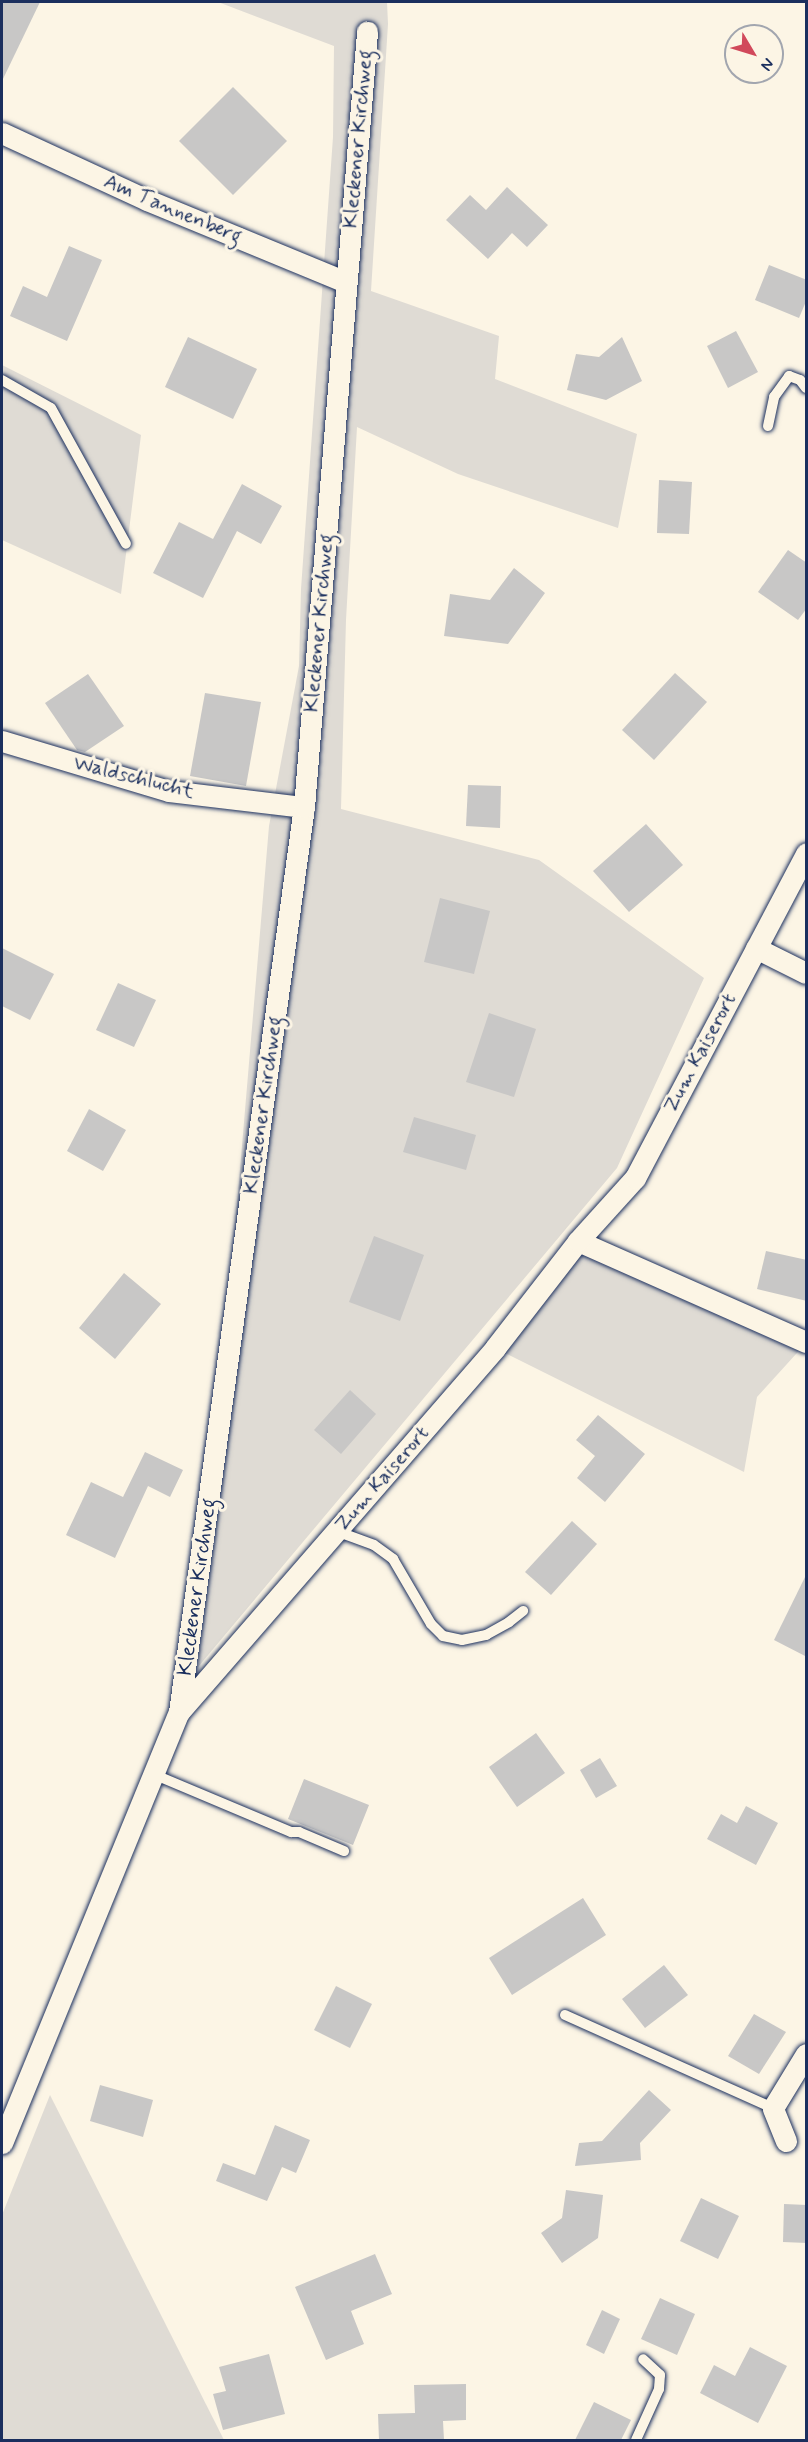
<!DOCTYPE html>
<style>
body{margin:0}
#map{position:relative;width:808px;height:2442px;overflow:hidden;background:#fcf5e5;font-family:Mynerve,sans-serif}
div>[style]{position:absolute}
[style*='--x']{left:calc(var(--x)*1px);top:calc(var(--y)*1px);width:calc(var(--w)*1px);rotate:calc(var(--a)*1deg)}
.green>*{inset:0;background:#dfdbd4}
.building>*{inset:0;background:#c8c7c6}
.roads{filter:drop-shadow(0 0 2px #1b2f5e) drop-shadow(0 0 2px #1b2f5e)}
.lane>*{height:10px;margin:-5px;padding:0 5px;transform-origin:5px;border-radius:5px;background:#fcf5e5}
.street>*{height:21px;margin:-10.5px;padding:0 10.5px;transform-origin:10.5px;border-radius:10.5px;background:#fcf5e5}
span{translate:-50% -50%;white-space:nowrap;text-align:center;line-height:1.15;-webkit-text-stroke:6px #fcf5e5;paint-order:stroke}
.street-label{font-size:21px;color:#1b2f5e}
.frame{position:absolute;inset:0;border:3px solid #1b2f5e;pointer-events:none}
.north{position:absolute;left:724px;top:24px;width:60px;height:60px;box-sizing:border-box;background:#fcf5e5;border:2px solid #a2a6af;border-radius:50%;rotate:128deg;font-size:16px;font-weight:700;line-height:24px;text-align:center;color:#1b2f5e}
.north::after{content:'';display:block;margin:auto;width:21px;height:27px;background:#d1495b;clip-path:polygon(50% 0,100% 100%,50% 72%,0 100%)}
</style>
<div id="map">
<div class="green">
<i style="clip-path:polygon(218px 2px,387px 2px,388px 24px,371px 291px,499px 336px,495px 379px,637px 434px,618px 528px,458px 474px,357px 427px,346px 620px,341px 809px,539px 860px,704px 978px,617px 1168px,198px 1667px,269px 826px,299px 666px,301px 589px,333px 137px,334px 46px)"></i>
<i style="clip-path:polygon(2px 365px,141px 435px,121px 594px,2px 540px)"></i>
<i style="clip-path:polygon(578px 1241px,806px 1343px,757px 1397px,744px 1472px,495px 1348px)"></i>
<i style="clip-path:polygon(50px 2095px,224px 2440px,2px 2440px,2px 2215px)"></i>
</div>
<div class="building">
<i style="clip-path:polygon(2px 2px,40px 2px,2px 81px)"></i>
<i style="clip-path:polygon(233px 87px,287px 141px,233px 195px,179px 141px)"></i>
<i style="clip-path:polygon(507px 187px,548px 225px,527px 247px,512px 233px,488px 259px,446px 220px,470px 195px,486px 210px)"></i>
<i style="clip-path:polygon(69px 246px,102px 260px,67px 341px,10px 316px,23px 286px,47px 297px)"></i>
<i style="clip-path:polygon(769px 265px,807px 280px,807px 299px,799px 318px,755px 300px)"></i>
<i style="clip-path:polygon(736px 331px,758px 372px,728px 388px,707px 346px)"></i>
<i style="clip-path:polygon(188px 337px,257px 369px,233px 419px,165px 387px)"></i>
<i style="clip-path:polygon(622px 337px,642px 381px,606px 400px,567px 390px,576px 354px,599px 357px)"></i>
<i style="clip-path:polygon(659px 480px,692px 482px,689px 534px,657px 533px)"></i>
<i style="clip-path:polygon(242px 484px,282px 506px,261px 544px,237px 531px,203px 598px,153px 573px,179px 522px,213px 539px)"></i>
<i style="clip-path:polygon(788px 550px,807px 563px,807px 608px,798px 620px,758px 592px)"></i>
<i style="clip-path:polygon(514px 568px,545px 593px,508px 644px,444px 636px,450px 594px,490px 600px)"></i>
<i style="clip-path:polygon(675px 673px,707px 702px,654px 760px,622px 730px)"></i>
<i style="clip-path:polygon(88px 674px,124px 726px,85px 752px,77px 750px,45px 703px)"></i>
<i style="clip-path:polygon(205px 693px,261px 702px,246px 786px,190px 776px)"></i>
<i style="clip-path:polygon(468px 785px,501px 786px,500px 828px,466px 826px)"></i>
<i style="clip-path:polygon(646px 824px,683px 865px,629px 912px,593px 871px)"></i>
<i style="clip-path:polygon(440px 898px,490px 911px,474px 974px,424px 962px)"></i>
<i style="clip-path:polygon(2px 948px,54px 974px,30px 1020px,2px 1006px)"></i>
<i style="clip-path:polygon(118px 983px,156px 1000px,134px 1047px,96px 1030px)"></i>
<i style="clip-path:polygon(489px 1013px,536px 1029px,514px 1097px,466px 1082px)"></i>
<i style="clip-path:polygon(89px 1109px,126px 1130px,103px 1171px,67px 1151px)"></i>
<i style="clip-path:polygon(414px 1117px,476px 1135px,466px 1170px,403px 1152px)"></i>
<i style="clip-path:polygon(374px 1236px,424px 1255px,400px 1321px,349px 1302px)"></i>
<i style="clip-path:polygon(766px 1251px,807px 1260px,807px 1301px,757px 1289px)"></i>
<i style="clip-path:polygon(124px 1273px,161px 1304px,115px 1359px,79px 1328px)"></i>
<i style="clip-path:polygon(350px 1390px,376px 1414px,341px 1454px,314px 1430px)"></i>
<i style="clip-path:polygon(598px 1415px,645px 1454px,605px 1502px,577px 1478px,595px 1456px,576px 1440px)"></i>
<i style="clip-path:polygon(145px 1452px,183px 1470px,170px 1497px,148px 1486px,115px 1558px,66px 1535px,91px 1482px,123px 1497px)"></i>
<i style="clip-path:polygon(572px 1521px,597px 1544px,551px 1595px,525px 1572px)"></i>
<i style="clip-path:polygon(807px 1573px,807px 1657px,774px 1640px)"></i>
<i style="clip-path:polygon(536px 1733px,565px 1773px,517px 1807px,489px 1767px)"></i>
<i style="clip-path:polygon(600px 1758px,617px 1786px,596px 1798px,580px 1770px)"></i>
<i style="clip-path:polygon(304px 1779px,369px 1805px,353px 1845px,288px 1819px)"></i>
<i style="clip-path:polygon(746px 1806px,778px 1823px,756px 1865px,707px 1839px,721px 1814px,737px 1823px)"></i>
<i style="clip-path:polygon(583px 1898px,606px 1935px,512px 1995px,489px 1958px)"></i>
<i style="clip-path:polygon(664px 1965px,688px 1995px,645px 2028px,622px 1999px)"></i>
<i style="clip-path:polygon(336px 1986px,372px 2004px,350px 2048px,314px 2030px)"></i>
<i style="clip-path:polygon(754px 2014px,786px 2032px,759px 2074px,728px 2056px)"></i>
<i style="clip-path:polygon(100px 2085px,153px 2100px,143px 2137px,90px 2121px)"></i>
<i style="clip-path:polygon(649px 2090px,671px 2110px,640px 2143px,641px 2160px,575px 2166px,579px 2143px,602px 2141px)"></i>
<i style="clip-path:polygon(275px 2125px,310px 2140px,296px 2173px,282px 2167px,267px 2201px,216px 2181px,223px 2163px,255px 2175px)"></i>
<i style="clip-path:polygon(566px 2190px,603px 2195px,598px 2238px,562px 2263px,541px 2233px,562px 2218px)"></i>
<i style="clip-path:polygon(701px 2198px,739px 2216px,718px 2259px,680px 2241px)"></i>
<i style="clip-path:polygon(784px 2204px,807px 2205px,807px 2243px,783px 2242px)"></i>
<i style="clip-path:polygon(375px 2254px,392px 2294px,351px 2311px,364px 2344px,326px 2360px,295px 2287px)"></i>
<i style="clip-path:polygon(660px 2298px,695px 2314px,677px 2355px,641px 2339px)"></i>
<i style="clip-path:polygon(602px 2310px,620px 2319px,604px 2354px,586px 2345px)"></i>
<i style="clip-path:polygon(750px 2347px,787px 2366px,758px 2423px,700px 2393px,714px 2365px,735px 2376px)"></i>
<i style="clip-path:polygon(269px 2354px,285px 2414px,223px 2430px,213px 2394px,226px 2391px,219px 2367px)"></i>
<i style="clip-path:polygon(466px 2384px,466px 2420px,443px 2421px,444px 2440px,379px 2440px,378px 2414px,415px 2413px,414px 2385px)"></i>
<i style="clip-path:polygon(594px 2402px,631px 2420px,621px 2440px,575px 2440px)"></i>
</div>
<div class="roads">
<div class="lane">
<i style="--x:2;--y:380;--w:56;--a:29.7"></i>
<i style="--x:51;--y:408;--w:155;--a:61.1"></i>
<i style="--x:768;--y:426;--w:30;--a:-78"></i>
<i style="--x:774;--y:397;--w:26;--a:-54"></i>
<i style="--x:789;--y:376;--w:12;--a:20"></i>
<i style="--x:800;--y:380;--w:10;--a:53"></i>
<i style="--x:336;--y:1531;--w:40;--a:20.2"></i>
<i style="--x:374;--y:1545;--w:24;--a:36"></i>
<i style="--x:393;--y:1559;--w:75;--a:59.7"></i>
<i style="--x:431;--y:1624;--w:17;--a:45"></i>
<i style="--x:443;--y:1636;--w:19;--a:12"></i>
<i style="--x:462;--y:1640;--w:25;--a:-12"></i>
<i style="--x:486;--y:1635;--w:26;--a:-29"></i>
<i style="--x:509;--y:1622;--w:18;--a:-38"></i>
<i style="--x:153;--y:1774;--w:150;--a:22.8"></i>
<i style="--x:291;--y:1832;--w:8;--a:0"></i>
<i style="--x:299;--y:1832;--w:49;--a:22.9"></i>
<i style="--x:565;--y:2015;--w:228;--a:24.1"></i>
<i style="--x:636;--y:2440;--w:56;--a:-65.7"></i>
<i style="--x:659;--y:2389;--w:14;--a:-86"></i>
<i style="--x:660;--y:2375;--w:23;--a:-137"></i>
</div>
<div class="street">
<i style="--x:2;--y:133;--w:160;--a:24.8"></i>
<i style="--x:147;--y:200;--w:215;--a:22.4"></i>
<i style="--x:2;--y:741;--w:174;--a:16.7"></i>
<i style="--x:169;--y:791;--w:136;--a:6.8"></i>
<i style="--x:756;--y:948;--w:56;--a:26.6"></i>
<i style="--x:578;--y:1241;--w:249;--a:23.9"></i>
<i style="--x:179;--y:1712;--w:482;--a:-49"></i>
<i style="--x:495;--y:1348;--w:135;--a:-52.2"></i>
<i style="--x:578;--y:1241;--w:85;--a:-47.9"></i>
<i style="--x:635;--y:1178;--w:367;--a:-62.2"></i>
<i style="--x:786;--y:2141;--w:35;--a:-112"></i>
<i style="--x:773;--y:2108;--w:63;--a:-58.6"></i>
<i style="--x:2;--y:2143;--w:466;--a:-67.7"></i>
<i style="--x:179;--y:1712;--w:914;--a:-82.14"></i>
<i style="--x:304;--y:807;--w:778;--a:-85.35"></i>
</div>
</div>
<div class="street-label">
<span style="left:358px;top:139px;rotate:-85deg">Kleckener Kirchweg</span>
<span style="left:173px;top:209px;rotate:23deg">Am Tannenberg</span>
<span style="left:319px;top:623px;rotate:-85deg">Kleckener Kirchweg</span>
<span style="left:134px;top:777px;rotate:14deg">Waldschlucht</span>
<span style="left:700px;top:1053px;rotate:-62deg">Zum Kaiserort</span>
<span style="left:263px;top:1105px;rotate:-82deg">Kleckener Kirchweg</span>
<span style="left:382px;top:1479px;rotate:-49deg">Zum Kaiserort</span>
<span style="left:197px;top:1587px;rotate:-82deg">Kleckener Kirchweg</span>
</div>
<div class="frame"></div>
<div class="north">N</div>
</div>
